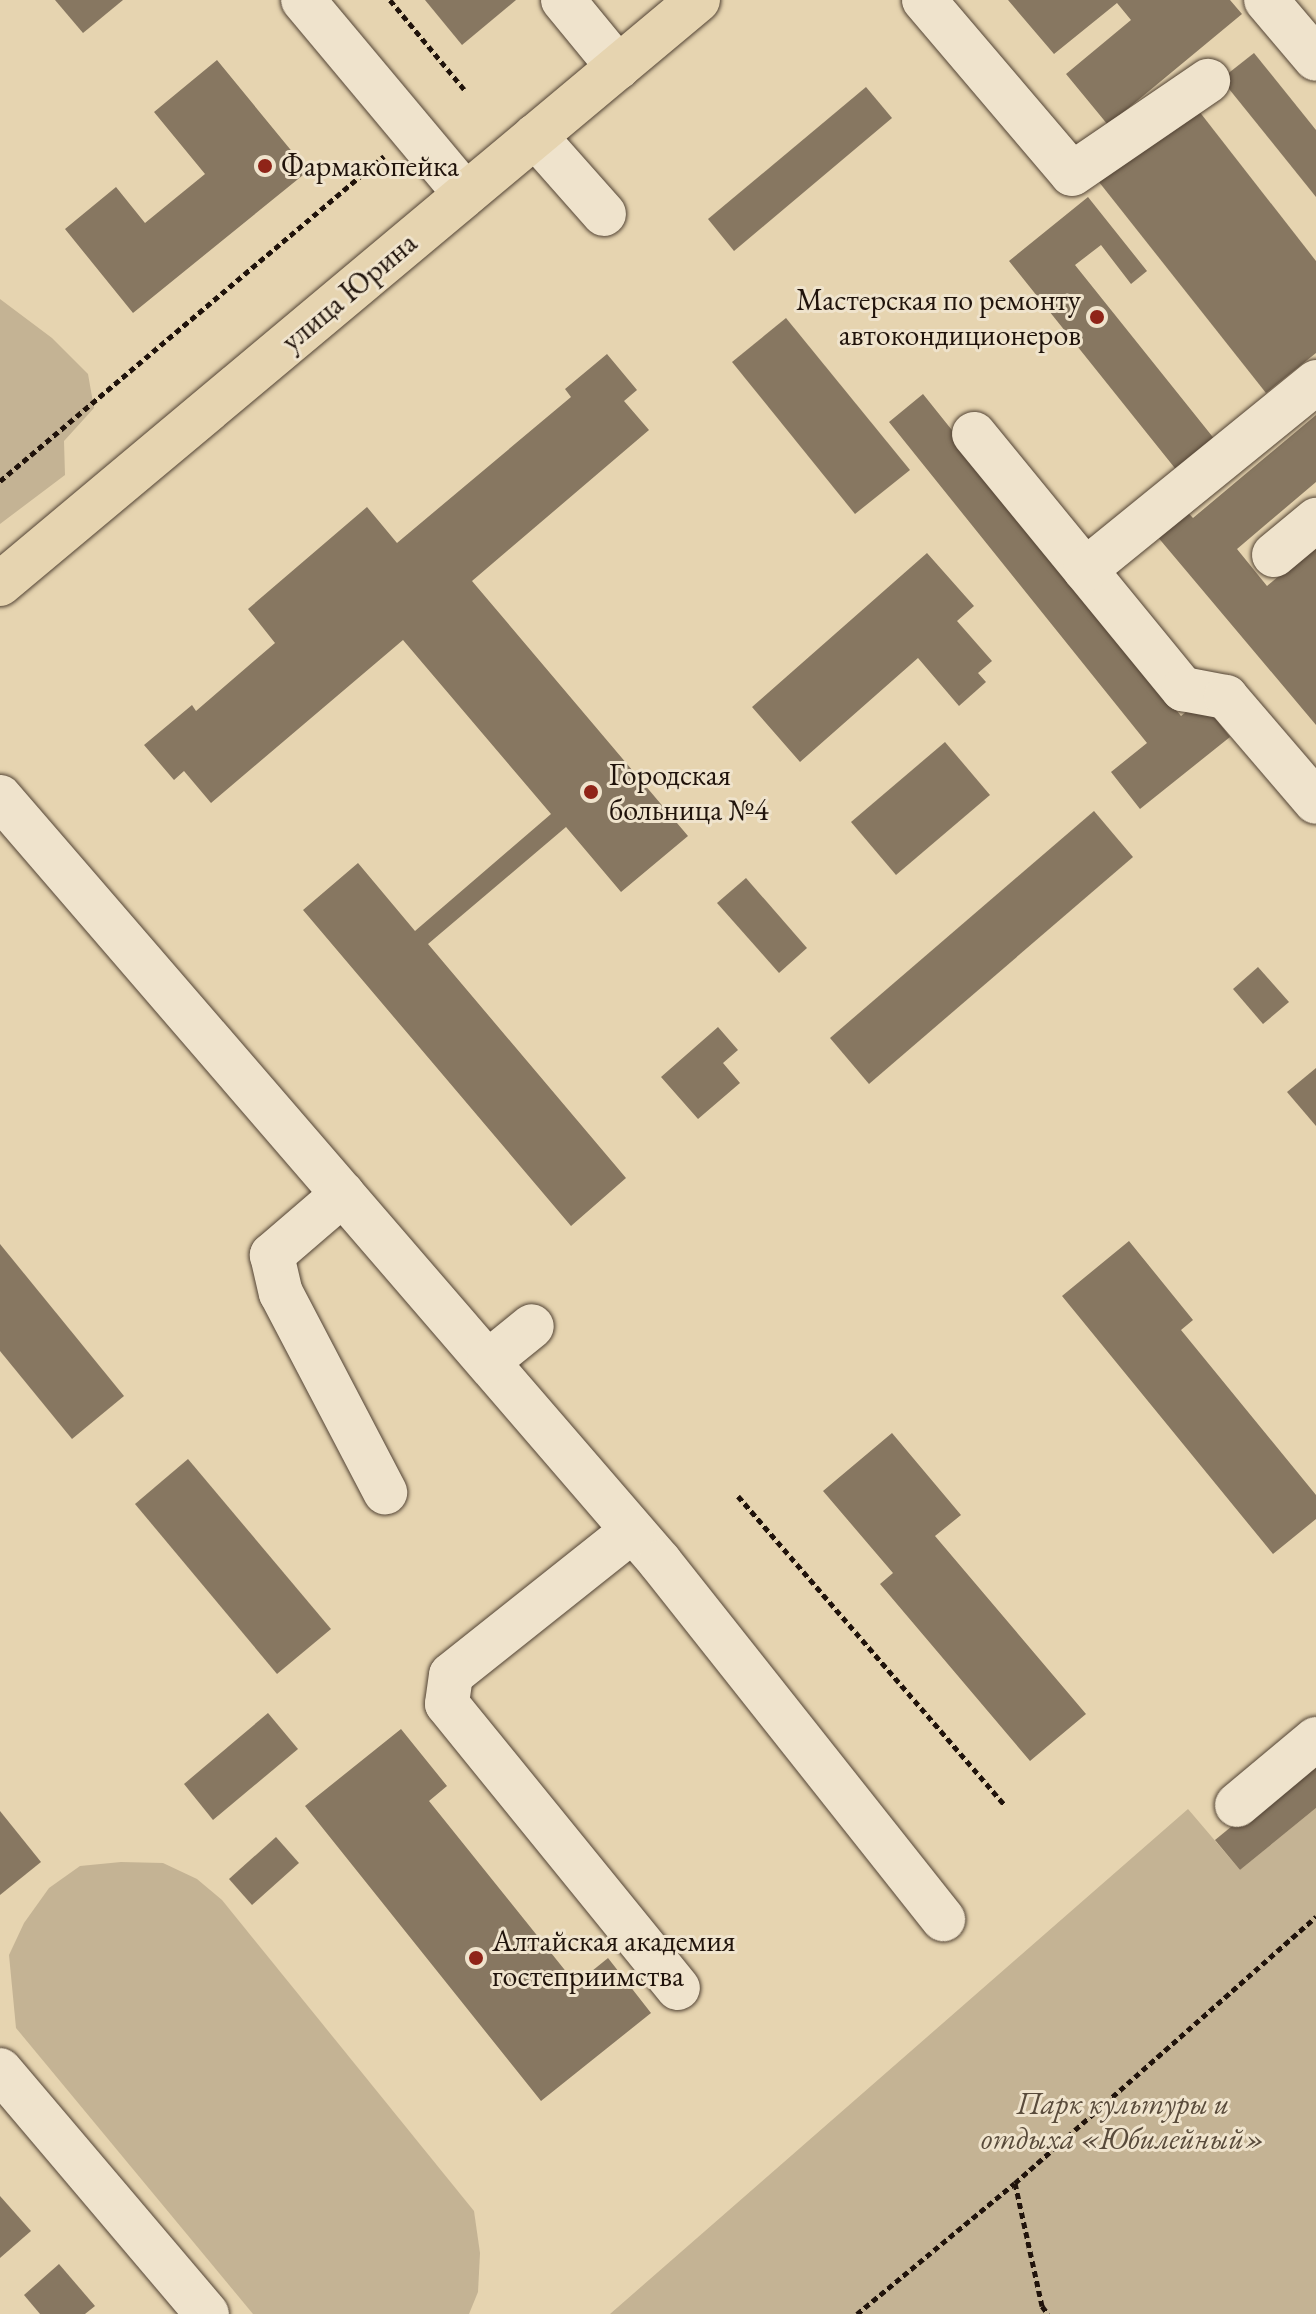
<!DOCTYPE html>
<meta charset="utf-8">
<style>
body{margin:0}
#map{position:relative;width:1316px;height:2314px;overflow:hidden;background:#e6d4b0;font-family:"EB Garamond",serif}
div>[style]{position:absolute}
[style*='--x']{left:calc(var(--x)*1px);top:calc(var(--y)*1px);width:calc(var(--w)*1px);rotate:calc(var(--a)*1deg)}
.green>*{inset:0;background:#c4b394}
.building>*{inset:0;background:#877761}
.path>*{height:5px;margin-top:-2.5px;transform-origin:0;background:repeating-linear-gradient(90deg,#20130b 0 6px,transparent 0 10px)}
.roads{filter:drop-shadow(0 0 2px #524334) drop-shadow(0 0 2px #524334)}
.minor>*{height:44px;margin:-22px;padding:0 22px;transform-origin:22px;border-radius:22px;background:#efe3cc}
.major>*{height:44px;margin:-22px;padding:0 22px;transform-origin:22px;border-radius:22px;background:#e6d4b0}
.dots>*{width:22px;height:22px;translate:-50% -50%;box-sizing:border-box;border:4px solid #efe3cc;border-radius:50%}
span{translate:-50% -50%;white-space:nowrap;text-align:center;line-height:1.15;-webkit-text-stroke:6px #efe3cc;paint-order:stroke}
.poi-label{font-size:30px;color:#20130b}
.left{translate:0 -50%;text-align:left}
.right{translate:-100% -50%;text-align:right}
.street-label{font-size:30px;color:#20130b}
.park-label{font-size:30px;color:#594b3b;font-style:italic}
</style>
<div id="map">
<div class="green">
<i style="clip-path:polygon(0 299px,52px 338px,88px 374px,94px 408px,64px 441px,65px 475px,0 524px)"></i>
<i style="clip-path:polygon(1316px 1808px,1316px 2314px,610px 2314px,1188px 1809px,1240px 1870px)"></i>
<i style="clip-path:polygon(121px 1862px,163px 1863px,197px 1879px,222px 1900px,474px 2211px,480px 2253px,478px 2292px,469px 2314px,253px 2314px,16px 2028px,9px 1955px,24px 1923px,49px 1888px,80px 1866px)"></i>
</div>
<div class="building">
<i style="clip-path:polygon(55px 0,123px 0,83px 33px)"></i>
<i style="clip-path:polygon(425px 0,516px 0,462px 45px)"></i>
<i style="clip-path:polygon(1008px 0,1230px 0,1242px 14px,1108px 125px,1066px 74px,1131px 20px,1117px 3px,1054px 54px)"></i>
<i style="clip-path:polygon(1254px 53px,1316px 130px,1316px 197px,1221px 79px)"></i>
<i style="clip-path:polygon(217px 60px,308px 171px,133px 313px,65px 229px,116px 187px,145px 223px,205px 174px,154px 112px)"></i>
<i style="clip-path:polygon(866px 87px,892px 118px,734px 251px,708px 219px)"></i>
<i style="clip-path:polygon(1195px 106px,1316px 261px,1316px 353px,1266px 393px,1099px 182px)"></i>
<i style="clip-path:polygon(1088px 197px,1147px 271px,1131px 284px,1101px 245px,1075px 265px,1216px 441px,1178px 472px,1009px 261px)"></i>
<i style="clip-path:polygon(786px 318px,910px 470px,855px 514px,732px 362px)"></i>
<i style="clip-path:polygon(607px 354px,637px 390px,624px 401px,649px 430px,472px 581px,688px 836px,621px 892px,566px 827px,428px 944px,626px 1178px,571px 1226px,303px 910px,358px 863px,415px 931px,551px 814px,403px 640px,211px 803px,184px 771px,174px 780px,144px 745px,192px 705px,196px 711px,275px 643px,248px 609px,367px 507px,397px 543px,571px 397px,565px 389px)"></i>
<i style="clip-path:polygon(923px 394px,1181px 716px,1201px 700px,1230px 737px,1140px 809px,1111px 772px,1147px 743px,889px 422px)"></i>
<i style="clip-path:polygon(1316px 415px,1316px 482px,1237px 549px,1267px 586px,1316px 545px,1316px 725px,1151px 529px,1180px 504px,1193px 518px)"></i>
<i style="clip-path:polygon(927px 553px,974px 606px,957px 621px,992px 661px,978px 673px,986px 682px,959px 706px,918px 658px,800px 762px,752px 707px)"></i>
<i style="clip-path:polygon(945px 742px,990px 795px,896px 875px,851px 822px)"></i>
<i style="clip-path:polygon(1094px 811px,1133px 857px,869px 1084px,830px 1038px)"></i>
<i style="clip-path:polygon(746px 878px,807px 948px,779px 973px,717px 903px)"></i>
<i style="clip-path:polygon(1258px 967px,1289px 1002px,1263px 1024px,1233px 989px)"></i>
<i style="clip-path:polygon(718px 1027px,738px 1050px,723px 1063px,740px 1083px,698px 1119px,661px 1077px)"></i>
<i style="clip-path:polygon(1316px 1068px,1316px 1126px,1287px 1092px)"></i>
<i style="clip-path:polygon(1129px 1241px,1193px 1320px,1181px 1330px,1316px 1495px,1316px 1519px,1273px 1554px,1062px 1296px)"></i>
<i style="clip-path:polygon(0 1244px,124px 1396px,72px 1439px,0 1351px)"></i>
<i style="clip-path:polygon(892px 1433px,961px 1515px,935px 1536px,1086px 1714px,1030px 1761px,880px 1584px,893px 1573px,823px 1491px)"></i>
<i style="clip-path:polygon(188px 1459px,331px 1629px,277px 1674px,135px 1504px)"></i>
<i style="clip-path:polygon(268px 1713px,298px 1749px,213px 1820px,184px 1784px)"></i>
<i style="clip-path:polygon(401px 1729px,447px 1786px,429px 1801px,576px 1984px,608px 1958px,651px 2013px,541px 2101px,305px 1806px)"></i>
<i style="clip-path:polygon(1316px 1757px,1316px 1808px,1240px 1870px,1215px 1840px)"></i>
<i style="clip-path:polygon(0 1811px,41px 1862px,0 1895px)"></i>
<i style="clip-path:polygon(276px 1837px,299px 1863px,252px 1905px,229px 1879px)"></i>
<i style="clip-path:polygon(0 2196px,31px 2231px,0 2258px)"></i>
<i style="clip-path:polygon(59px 2264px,95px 2306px,85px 2314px,40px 2314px,24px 2295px)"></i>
</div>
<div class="path">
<i style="--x:390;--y:0;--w:116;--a:50.3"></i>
<i style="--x:0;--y:481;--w:503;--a:-40.24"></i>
<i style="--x:738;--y:1496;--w:407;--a:49.2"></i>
<i style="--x:1015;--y:2183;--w:126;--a:77.6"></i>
<i style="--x:1042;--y:2306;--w:10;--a:53"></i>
<i style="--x:857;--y:2314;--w:205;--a:-39.7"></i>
<i style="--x:1015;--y:2183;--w:402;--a:-41.5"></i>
</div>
<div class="roads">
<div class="minor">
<i style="--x:303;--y:0;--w:253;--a:50.1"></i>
<i style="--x:563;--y:0;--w:87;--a:50.6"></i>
<i style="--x:924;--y:0;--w:228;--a:49.6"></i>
<i style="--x:1072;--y:174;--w:165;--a:-34.4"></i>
<i style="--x:1266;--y:0;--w:77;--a:49.7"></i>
<i style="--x:535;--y:136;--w:104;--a:48.5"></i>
<i style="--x:974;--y:434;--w:330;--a:50.7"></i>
<i style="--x:1183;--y:689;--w:44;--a:10.5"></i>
<i style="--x:1226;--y:697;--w:138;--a:49.4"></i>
<i style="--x:1274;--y:555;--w:55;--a:-39.8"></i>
<i style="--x:1085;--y:570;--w:298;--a:-39.1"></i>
<i style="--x:0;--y:797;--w:1010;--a:49.21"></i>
<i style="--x:660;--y:1562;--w:456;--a:51.6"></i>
<i style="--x:343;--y:1194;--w:94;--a:139.3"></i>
<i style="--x:272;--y:1255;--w:39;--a:77"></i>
<i style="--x:281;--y:1293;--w:225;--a:62.4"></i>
<i style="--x:489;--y:1361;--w:55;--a:-39.1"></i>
<i style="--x:632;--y:1531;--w:231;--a:141.5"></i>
<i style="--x:451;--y:1675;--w:29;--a:98"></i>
<i style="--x:447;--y:1704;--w:366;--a:50.9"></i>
<i style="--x:1237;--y:1805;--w:103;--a:-39.9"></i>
<i style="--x:0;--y:2070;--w:320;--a:49.7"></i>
</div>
<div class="major">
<i style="--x:0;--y:584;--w:910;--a:-39.92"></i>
</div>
</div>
<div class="dots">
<i style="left:265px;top:166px;background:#8f2418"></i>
<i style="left:1097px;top:317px;background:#8f2418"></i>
<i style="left:591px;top:792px;background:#8f2418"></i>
<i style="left:476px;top:1958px;background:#8f2418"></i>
</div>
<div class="poi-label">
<span class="left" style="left:281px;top:166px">Фармакопейка</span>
<span class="right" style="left:1081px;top:317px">Мастерская по ремонту<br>автокондиционеров</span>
<span class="left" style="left:609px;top:792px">Городская<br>больница №4</span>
<span class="left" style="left:492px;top:1958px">Алтайская академия<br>гостеприимства</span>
</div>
<div class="street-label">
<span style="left:349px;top:292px;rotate:-40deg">улица Юрина</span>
</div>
<div class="park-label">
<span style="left:1123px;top:2121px">Парк культуры и<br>отдыха «Юбилейный»</span>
</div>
</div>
